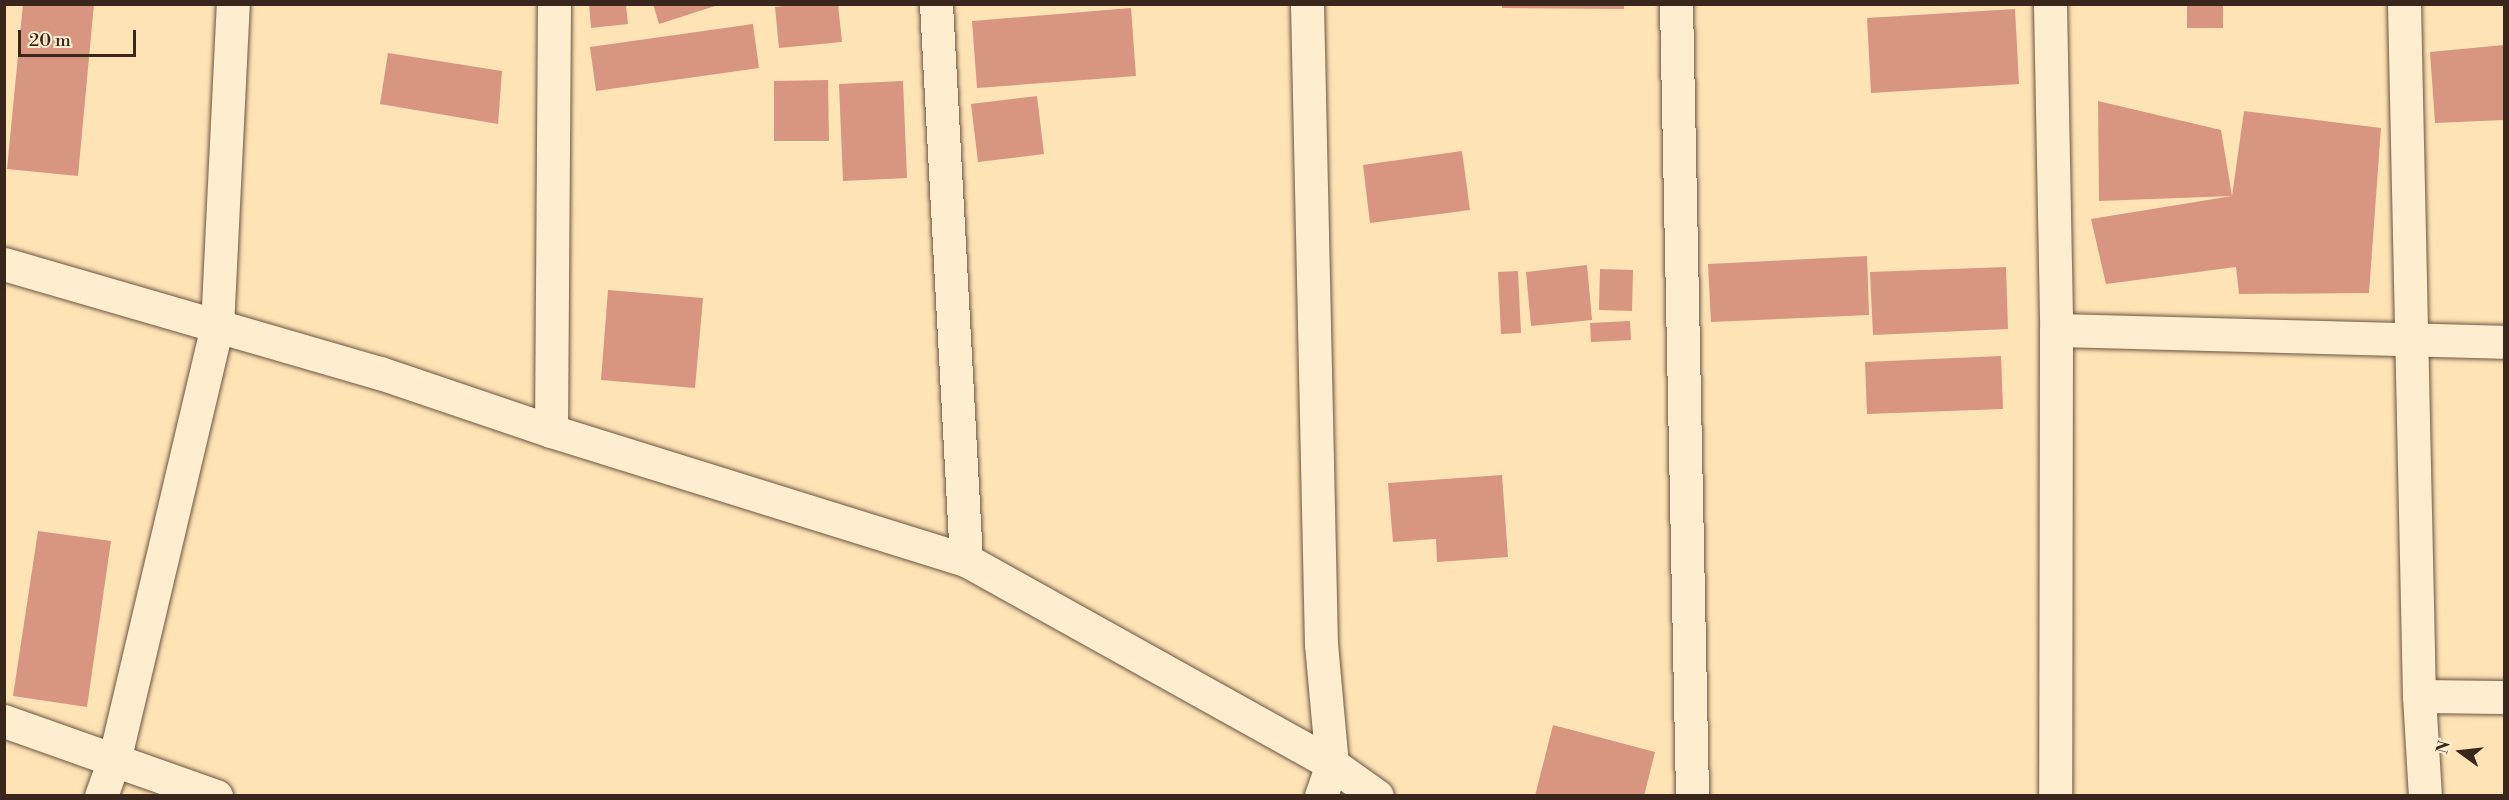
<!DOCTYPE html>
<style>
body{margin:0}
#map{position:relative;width:2509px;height:800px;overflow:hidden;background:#fee3b5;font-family:"Libre Bodoni",serif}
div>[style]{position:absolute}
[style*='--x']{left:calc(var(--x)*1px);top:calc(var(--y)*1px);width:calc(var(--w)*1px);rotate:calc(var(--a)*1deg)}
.building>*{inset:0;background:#d89680}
.roads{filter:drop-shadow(0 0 2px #6c5542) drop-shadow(0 0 2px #6c5542)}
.street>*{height:33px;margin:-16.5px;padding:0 16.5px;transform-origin:16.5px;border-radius:16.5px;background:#feedcf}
.secondary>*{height:33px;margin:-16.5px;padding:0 16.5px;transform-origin:16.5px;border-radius:16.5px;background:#feedcf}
span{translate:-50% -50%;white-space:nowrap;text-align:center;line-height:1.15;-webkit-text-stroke:4.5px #feedcf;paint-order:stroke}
.frame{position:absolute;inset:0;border:6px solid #3b261b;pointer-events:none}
.north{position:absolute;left:2431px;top:722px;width:60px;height:60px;-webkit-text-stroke:4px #feedcf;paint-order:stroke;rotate:285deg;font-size:16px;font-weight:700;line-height:24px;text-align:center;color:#3b261b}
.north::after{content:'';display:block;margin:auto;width:21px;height:27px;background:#3b261b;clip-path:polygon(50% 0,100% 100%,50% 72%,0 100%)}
.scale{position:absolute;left:18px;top:30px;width:118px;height:27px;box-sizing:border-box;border:3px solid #3b261b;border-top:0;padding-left:8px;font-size:18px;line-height:21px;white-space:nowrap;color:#3b261b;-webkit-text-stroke:4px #feedcf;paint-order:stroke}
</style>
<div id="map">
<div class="building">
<i style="clip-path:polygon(23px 4px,94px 4px,78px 176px,7px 169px)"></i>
<i style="clip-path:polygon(589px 4px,626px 4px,628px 24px,591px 28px)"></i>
<i style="clip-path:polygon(653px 4px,718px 4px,718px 5px,659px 24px)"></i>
<i style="clip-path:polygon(799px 4px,838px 4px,842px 42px,779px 48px,775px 7px)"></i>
<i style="clip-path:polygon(1502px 4px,1624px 4px,1624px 9px,1502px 8px)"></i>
<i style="clip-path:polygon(2187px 4px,2223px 4px,2223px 28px,2187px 28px)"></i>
<i style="clip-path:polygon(1131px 8px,1136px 76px,977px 88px,972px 21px)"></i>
<i style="clip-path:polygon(2015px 9px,2019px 84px,1871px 93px,1867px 18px)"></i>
<i style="clip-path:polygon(753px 24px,759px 68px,596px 91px,590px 47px)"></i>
<i style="clip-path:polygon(2504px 45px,2504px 120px,2435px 123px,2430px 52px)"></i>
<i style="clip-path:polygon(388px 53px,502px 71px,498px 124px,380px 104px)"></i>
<i style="clip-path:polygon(828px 80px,829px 141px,774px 141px,774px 81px)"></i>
<i style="clip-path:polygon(903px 81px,907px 178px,843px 181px,839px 84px)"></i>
<i style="clip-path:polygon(1037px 96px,1044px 154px,978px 162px,971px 104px)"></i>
<i style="clip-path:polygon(2098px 101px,2221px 130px,2232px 196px,2099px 201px)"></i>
<i style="clip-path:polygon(2244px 111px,2381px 128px,2369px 293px,2239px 294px,2236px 267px,2106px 284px,2091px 219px,2232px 196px)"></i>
<i style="clip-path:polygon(1462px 151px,1470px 210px,1370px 223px,1363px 165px)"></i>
<i style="clip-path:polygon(1867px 256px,1869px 315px,1711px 322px,1708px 264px)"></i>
<i style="clip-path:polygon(1587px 265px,1592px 320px,1531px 326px,1526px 272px)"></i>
<i style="clip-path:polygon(2006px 267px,2008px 329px,1873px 335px,1870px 272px)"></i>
<i style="clip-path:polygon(1600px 269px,1633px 270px,1632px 311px,1599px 310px)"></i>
<i style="clip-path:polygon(1518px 271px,1521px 333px,1501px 334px,1498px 272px)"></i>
<i style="clip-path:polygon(608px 290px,703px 298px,695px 388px,601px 380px)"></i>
<i style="clip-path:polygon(1630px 321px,1631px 340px,1591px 342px,1590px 323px)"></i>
<i style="clip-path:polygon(2001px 356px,2003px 409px,1867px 414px,1865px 362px)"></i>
<i style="clip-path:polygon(1502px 475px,1508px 557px,1437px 562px,1436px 539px,1393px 542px,1388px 483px)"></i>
<i style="clip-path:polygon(38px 531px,111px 541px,87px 707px,13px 696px)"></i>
<i style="clip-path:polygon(1553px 725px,1655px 752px,1644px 796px,1535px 796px)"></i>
</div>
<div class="roads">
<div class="street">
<i style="--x:936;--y:4;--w:557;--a:86.91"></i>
<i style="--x:1307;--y:4;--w:640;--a:88.75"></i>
<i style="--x:1321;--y:644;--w:121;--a:84.8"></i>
<i style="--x:1332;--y:764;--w:34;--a:109"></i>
<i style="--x:1676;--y:4;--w:792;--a:88.84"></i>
<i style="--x:2050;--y:4;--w:326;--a:88.9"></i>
<i style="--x:2056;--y:330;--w:466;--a:90.1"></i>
<i style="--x:2404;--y:4;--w:692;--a:88.76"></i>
<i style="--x:2419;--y:696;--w:100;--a:86.6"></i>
<i style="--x:2056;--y:330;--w:448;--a:1.5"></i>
<i style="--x:551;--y:431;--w:427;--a:-89.6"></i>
<i style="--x:2419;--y:696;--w:85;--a:0.7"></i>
<i style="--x:4;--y:721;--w:225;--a:19.5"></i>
<i style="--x:101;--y:796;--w:41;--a:-70.3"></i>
<i style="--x:115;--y:757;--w:442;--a:-76.7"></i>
<i style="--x:217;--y:327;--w:323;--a:-87.2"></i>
</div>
<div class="secondary">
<i style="--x:4;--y:264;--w:391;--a:16.2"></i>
<i style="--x:380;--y:373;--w:181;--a:18.7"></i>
<i style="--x:551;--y:431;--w:435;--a:17.3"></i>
<i style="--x:966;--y:560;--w:419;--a:29.1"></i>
<i style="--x:1332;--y:764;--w:55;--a:35.4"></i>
</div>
</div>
<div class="frame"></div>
<div class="north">N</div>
<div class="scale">20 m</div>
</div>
